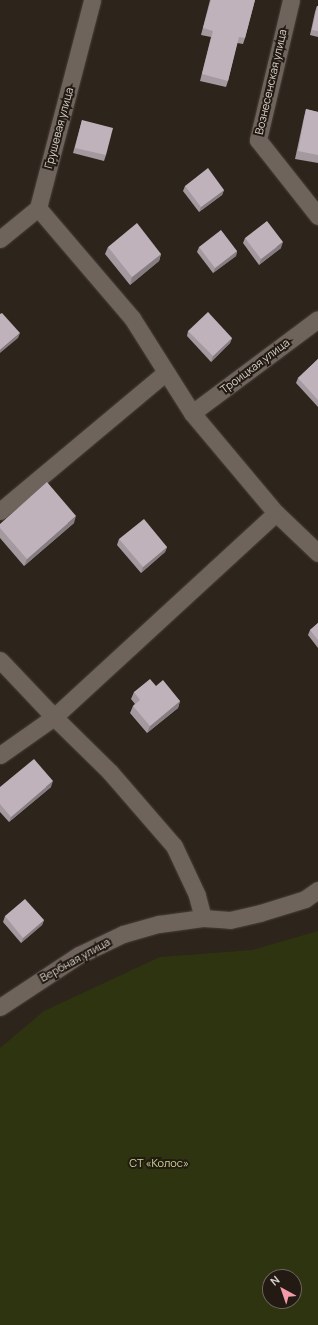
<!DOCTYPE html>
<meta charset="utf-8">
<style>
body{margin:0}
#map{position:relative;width:318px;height:1325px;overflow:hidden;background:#2d241c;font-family:Manrope,sans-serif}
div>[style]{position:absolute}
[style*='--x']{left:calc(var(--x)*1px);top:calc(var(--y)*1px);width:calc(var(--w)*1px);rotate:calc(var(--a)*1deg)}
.green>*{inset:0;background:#2e3410}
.roads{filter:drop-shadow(0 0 1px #474039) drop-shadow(0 0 1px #474039)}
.minor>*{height:17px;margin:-8.5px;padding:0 8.5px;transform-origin:8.5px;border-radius:8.5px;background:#6e645b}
.wall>*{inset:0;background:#a599a0}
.shaded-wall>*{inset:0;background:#867d82}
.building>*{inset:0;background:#c0b2ba}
span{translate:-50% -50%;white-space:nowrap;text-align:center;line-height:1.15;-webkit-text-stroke:4px #231b13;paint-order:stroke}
.street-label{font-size:11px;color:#d6d1cb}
.park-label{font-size:11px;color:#cddd92}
.north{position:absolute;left:262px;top:1269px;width:40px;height:40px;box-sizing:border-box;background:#231b13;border:1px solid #6b645d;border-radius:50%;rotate:320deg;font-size:11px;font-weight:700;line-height:16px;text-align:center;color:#d6d1cb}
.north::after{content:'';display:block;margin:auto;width:14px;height:18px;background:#f39aab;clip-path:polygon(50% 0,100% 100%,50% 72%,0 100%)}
</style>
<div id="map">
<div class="green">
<i style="clip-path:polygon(evenodd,318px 931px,318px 1325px,0 1325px,0 1048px,44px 1011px,160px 957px,252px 950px,318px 931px,270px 1277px,294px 1277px,294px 1301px,270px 1301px,270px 1277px)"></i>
</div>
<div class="roads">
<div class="minor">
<i style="--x:291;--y:0;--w:144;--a:103.3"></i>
<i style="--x:258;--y:140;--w:97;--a:51.7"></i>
<i style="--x:38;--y:208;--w:145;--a:49.5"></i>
<i style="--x:132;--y:318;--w:112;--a:57.7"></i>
<i style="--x:192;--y:413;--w:131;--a:50"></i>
<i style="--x:276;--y:513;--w:58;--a:43.6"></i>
<i style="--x:0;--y:239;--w:49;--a:-39.2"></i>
<i style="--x:38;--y:208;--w:215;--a:-75.4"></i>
<i style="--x:192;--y:413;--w:157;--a:-36.7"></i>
<i style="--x:0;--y:511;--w:215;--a:-39.9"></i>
<i style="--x:0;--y:660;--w:79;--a:46.5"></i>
<i style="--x:54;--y:717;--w:66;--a:144.9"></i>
<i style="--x:203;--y:918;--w:24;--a:-105"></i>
<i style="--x:197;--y:895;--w:54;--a:-115.1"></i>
<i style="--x:174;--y:846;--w:98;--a:-130.9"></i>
<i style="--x:110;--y:772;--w:78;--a:-135.5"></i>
<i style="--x:54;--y:717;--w:301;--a:-42.6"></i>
<i style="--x:0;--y:1007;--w:95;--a:-33.4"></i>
<i style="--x:79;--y:955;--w:49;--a:-25.5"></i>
<i style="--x:123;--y:934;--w:37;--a:-16"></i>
<i style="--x:159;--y:924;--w:44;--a:-7.8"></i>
<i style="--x:203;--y:918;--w:27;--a:4"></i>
<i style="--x:230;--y:920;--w:31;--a:-13"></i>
<i style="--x:260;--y:913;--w:47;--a:-17.3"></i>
<i style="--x:305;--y:899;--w:16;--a:-35"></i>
</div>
</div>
<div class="wall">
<i style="clip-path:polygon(210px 0,255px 0,245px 38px,243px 44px,237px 43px,228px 81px,226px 87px,200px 81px,211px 37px,201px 35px)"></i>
<i style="clip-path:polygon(317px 6px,318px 6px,318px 37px,310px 35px,315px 12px)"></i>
<i style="clip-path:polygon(306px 109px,318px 112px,318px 163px,295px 159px,304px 117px)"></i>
<i style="clip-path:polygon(82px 120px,106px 155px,104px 161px,73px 153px)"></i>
<i style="clip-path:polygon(185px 186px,224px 190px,222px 195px,199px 212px,183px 191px)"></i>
<i style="clip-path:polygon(245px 238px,281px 248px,259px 265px,243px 243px)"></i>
<i style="clip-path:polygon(108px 247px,161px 254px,159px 261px,130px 285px,105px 254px)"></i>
<i style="clip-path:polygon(199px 247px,237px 251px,236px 256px,213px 273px,197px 252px)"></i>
<i style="clip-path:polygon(188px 331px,232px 338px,230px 343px,211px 362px,187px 336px)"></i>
<i style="clip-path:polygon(318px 359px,318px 407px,296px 383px,298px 378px)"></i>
<i style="clip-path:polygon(74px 523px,24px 566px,0 538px,0 524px)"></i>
<i style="clip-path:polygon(119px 539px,167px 547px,165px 552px,141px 573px,117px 545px)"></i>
<i style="clip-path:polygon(318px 623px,318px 648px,308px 635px,310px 630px)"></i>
<i style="clip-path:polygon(156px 686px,180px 701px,178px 708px,147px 733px,130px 713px,133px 706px,135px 704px,131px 699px,134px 692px)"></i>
<i style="clip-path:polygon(0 787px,51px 787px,9px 822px,0 812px)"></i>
<i style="clip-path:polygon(5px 916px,44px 920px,42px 925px,21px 943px,3px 922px)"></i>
</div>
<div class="shaded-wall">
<i style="clip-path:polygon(224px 190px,222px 195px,199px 212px,201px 207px)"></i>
<i style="clip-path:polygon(283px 242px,281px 248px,259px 265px,261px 259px)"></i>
<i style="clip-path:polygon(237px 251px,236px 256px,213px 273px,215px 268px)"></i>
<i style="clip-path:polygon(161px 254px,159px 261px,130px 285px,132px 277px)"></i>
<i style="clip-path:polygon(20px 333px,18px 338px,0 353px,0 350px)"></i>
<i style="clip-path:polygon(232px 338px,230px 343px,211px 362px,213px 356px)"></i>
<i style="clip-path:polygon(76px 516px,74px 523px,24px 566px,27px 559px)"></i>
<i style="clip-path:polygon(167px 547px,165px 552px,141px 573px,143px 567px)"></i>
<i style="clip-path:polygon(180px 701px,178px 708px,147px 733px,150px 726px)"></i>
<i style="clip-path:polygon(53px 781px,51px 787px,9px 822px,11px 817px)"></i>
<i style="clip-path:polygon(44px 920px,42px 925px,21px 943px,23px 938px)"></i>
</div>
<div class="building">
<i style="clip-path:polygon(211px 0,255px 0,245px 38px,239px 37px,228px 81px,202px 74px,213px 31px,203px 28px)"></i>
<i style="clip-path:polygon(317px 6px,318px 6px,318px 31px,312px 30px)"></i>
<i style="clip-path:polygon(306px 109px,318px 112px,318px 155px,298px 151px)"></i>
<i style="clip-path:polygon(82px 120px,113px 128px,106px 155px,75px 148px)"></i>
<i style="clip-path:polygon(208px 168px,224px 190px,201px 207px,185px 186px)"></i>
<i style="clip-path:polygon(267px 221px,283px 242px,261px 259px,245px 238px)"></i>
<i style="clip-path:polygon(137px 223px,161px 254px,132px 277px,108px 247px)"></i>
<i style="clip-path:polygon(221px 230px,237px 251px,215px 268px,199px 247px)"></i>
<i style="clip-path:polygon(208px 312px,232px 338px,213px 356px,188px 331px)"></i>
<i style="clip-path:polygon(2px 313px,20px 333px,0 350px,0 314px)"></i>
<i style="clip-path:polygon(318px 359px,318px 400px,298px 378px)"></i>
<i style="clip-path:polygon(47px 482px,76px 516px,27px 559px,0 528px,0 524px)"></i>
<i style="clip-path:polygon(144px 519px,167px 547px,143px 567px,119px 539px)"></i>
<i style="clip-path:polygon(318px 623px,318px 640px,310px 630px)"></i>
<i style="clip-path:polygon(150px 679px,156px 686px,163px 680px,180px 701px,150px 726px,133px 706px,140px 700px,134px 692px)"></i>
<i style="clip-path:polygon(34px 759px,53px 781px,11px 817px,0 804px,0 787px)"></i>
<i style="clip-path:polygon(25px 899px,44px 920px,23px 938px,5px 916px)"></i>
</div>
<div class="street-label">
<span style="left:271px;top:82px;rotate:-77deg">Вознесенская улица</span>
<span style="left:59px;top:128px;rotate:-75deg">Грушевая улица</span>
<span style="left:255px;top:366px;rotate:-37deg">Троицкая улица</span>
<span style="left:75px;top:960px;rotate:-29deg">Вербная улица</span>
</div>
<div class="park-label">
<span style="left:159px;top:1163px">СТ «Колос»</span>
</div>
<div class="north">N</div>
</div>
